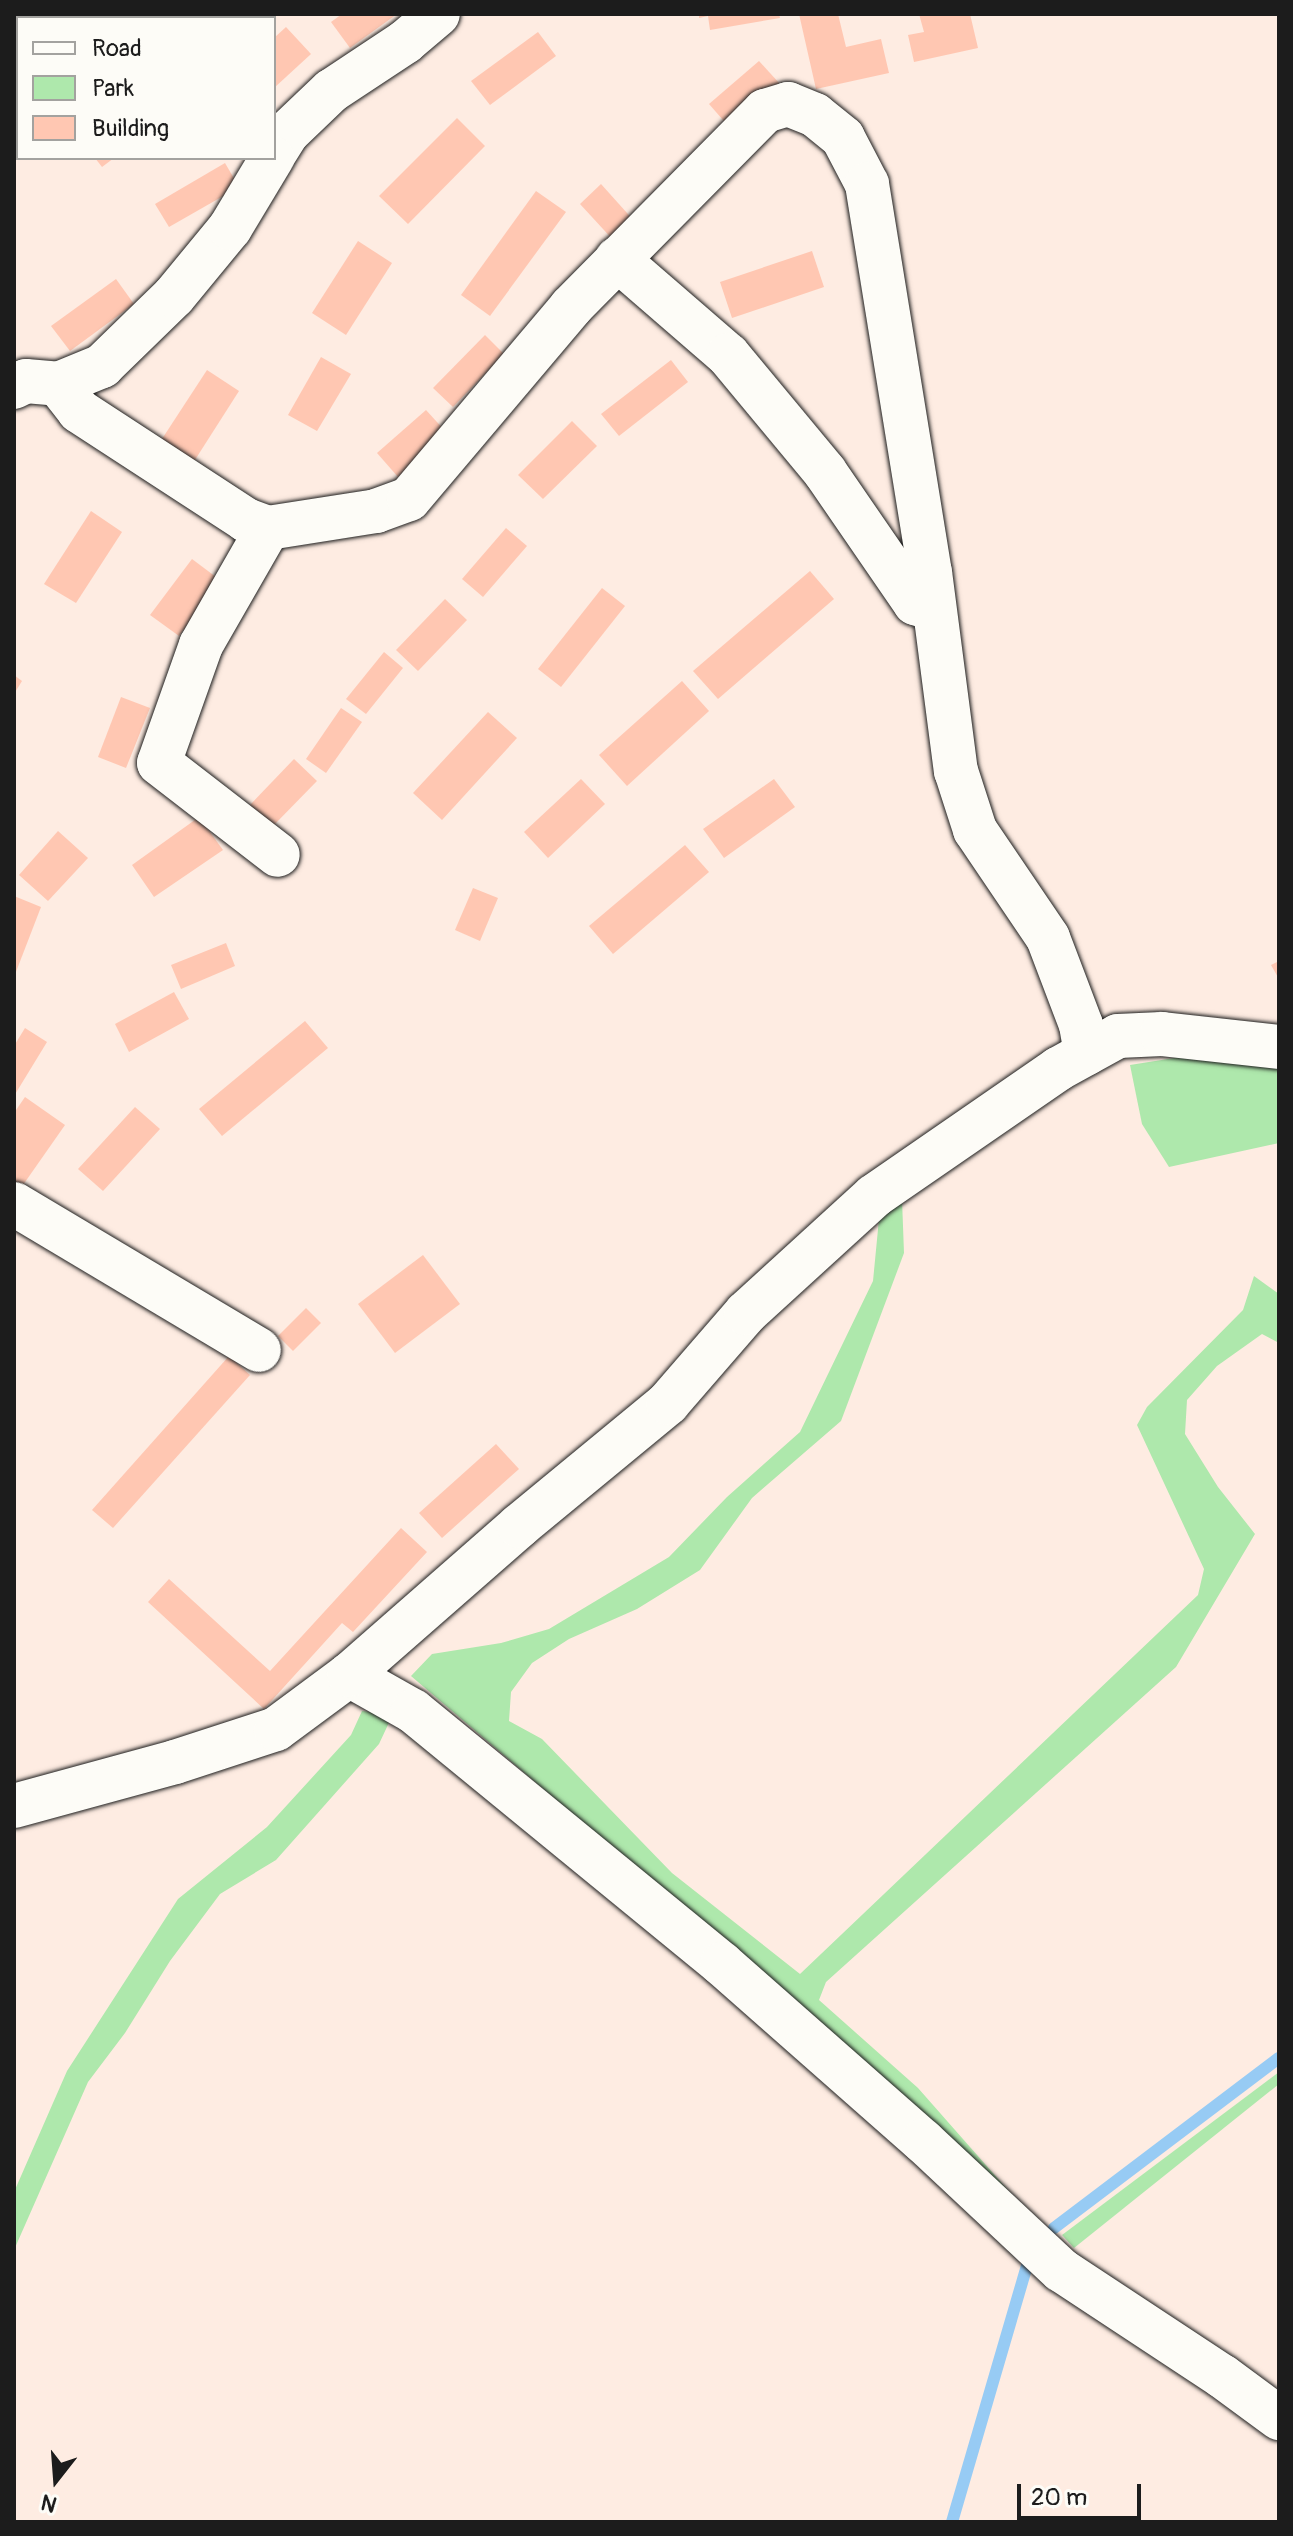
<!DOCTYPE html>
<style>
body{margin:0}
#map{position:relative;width:1293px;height:2536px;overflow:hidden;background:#feece2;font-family:Pangolin,sans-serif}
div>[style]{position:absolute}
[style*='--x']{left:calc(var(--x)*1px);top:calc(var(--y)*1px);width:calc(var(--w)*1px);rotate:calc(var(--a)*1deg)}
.green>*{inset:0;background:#aee8ac}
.stream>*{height:12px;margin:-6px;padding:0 6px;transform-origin:6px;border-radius:6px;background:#97cbf4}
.building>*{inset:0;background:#ffc7b2}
.roads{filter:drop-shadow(0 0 2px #1c1c1c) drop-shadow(0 0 2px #1c1c1c)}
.minor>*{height:44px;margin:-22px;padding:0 22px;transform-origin:22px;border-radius:22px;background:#fdfcf7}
span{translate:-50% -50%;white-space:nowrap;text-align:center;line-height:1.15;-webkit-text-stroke:6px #fdfcf7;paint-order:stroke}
.frame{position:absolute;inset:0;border:16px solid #1c1c1c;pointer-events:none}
.legend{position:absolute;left:16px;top:16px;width:260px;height:144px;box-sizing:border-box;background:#fdfcf7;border:2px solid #a3a29f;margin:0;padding:10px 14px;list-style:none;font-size:24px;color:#1c1c1c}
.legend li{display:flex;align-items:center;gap:16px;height:40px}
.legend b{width:40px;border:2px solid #a3a29f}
.north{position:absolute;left:16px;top:2440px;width:80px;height:80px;-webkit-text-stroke:6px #fdfcf7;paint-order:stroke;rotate:197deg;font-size:22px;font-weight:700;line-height:32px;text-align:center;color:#1c1c1c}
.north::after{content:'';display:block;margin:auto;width:28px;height:36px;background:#1c1c1c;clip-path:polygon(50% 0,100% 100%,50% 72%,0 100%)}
.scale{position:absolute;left:1017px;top:2484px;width:124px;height:36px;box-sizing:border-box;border:4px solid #1c1c1c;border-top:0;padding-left:10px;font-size:24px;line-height:28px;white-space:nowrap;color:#1c1c1c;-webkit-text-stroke:6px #fdfcf7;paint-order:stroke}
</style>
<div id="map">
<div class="green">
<i style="clip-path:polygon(1193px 1055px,1279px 1060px,1279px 1143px,1169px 1167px,1142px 1124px,1130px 1065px)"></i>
<i style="clip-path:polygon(902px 1199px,904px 1253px,841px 1421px,752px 1498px,700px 1570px,637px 1609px,569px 1639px,532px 1663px,511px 1692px,509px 1721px,542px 1739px,672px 1873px,800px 1974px,1198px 1595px,1204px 1569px,1137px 1425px,1147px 1407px,1243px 1310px,1254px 1276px,1279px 1294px,1279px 1343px,1262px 1334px,1217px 1366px,1187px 1400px,1185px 1434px,1218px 1487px,1255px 1534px,1176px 1667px,826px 1982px,819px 2000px,918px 2088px,1037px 2223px,630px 1863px,411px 1676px,432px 1654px,501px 1643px,549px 1629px,669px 1557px,727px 1497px,800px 1432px,873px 1281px,879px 1219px)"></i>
<i style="clip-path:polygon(362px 1711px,393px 1714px,379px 1744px,276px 1860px,220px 1894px,170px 1961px,125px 2033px,88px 2082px,14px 2250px,14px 2192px,67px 2071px,178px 1899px,267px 1827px,351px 1735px)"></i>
<i style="clip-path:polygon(1279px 2072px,1279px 2084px,1074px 2248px,1062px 2235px)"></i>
</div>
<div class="stream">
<i style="--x:1054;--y:2228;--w:282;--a:-37.1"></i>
<i style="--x:952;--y:2522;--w:271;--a:-73.7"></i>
</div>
<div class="building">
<i style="clip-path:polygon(342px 14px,397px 14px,350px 48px,331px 22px)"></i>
<i style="clip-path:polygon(699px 14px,779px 14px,780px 18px,710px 30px,708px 16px,699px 18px)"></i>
<i style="clip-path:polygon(799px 14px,838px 14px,846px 47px,881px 39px,889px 73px,816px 89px)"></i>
<i style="clip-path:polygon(919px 14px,970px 14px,978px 48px,914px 62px,908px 35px,924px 32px)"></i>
<i style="clip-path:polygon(286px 27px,311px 54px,274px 88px,274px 38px)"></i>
<i style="clip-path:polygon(538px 32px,556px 56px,490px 105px,471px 81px)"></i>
<i style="clip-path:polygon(759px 61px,780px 84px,730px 128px,709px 104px)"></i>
<i style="clip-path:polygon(457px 118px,485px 146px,408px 224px,379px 196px)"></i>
<i style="clip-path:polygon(95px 158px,114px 158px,102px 167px)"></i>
<i style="clip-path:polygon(225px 163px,239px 187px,169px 227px,155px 204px)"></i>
<i style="clip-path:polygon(601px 184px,636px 223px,615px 242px,580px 204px)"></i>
<i style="clip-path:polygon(536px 191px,566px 212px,490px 316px,461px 295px)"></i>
<i style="clip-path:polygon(358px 241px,392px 263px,346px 335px,312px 313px)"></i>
<i style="clip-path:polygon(812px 251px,824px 287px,732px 318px,720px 282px)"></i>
<i style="clip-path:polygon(116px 279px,134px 304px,70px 351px,51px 326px)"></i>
<i style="clip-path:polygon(485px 335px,504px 354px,453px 407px,433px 388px)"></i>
<i style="clip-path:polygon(321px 357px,351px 374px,317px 431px,288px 415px)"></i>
<i style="clip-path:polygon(671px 360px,688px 382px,619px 436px,601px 414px)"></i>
<i style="clip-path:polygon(207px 370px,239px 391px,193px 463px,160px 442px)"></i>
<i style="clip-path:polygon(426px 410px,447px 433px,398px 477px,377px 453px)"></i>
<i style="clip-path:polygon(572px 421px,597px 446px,543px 499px,518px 475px)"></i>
<i style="clip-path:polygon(91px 511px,122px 532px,76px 603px,44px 584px)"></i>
<i style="clip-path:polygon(506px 528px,527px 546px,483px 597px,462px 579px)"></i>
<i style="clip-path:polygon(192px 559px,220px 580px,179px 636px,150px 615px)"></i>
<i style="clip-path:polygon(810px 571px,834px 599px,718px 699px,693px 671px)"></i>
<i style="clip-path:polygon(602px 588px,625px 606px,561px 687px,538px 669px)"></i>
<i style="clip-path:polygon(445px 599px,467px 620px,418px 671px,396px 650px)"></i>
<i style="clip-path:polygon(384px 652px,403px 668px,366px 714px,346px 699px)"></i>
<i style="clip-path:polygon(14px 675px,22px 681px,14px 694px)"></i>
<i style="clip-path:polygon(682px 681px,709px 711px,627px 786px,599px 755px)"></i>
<i style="clip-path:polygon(121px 697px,150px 708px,126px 768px,98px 757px)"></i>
<i style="clip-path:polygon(341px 708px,362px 722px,326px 773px,306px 759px)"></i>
<i style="clip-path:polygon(488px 712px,517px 738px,442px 820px,413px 793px)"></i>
<i style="clip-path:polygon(294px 759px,317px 781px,273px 826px,250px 805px)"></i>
<i style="clip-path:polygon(581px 779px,605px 804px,548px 858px,524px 832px)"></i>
<i style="clip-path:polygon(774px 779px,795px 807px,724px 858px,703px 829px)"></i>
<i style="clip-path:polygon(199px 817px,223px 850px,154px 897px,132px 865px)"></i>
<i style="clip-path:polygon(58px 831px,88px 858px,48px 901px,19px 875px)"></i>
<i style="clip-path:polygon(685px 845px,709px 872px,613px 954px,589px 926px)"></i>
<i style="clip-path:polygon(473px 888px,498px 898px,480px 941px,455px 930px)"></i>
<i style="clip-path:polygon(14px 896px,41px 907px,14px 977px)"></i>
<i style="clip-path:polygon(226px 943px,235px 966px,181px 989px,171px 965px)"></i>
<i style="clip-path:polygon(1279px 961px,1279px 979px,1271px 965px)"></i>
<i style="clip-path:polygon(174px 992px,189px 1019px,129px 1052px,115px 1024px)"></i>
<i style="clip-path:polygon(305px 1021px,328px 1048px,222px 1136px,199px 1109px)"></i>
<i style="clip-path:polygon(25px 1028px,47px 1042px,14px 1096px,14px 1046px)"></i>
<i style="clip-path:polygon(25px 1097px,65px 1125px,16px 1195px,14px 1113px)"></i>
<i style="clip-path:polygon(135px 1107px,160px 1129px,103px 1191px,78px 1169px)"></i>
<i style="clip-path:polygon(423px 1255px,460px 1304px,395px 1353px,358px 1304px)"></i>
<i style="clip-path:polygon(306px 1308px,321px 1323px,293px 1351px,278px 1336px)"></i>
<i style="clip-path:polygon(229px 1356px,250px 1375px,113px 1528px,92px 1510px)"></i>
<i style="clip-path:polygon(496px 1444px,519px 1469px,442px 1538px,419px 1513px)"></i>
<i style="clip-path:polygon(401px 1528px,427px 1552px,353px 1632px,342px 1623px,264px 1709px,148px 1602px,169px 1579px,270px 1671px)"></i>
</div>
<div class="roads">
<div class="minor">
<i style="--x:274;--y:154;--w:25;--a:-58"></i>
<i style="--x:287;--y:133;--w:61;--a:-43.7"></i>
<i style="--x:331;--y:91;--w:89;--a:-33.5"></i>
<i style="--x:405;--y:42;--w:43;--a:-40.3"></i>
<i style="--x:617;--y:259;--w:147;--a:40.9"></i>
<i style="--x:728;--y:355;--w:152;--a:50.3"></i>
<i style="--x:825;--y:472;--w:159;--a:55.5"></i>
<i style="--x:915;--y:603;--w:20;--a:18"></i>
<i style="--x:58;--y:384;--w:34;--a:52"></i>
<i style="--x:79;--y:411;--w:199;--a:33.1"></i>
<i style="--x:246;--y:520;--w:23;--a:20"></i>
<i style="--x:268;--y:528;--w:109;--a:-8.9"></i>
<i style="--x:376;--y:511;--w:35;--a:-20"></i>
<i style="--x:409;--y:499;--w:251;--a:-49.8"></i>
<i style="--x:571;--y:307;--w:276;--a:-45.3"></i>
<i style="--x:765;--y:111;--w:24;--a:-17"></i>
<i style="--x:788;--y:104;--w:29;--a:22"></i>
<i style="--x:815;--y:115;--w:36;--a:39"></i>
<i style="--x:843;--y:138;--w:52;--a:62.4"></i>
<i style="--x:867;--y:184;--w:393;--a:80.8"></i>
<i style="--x:930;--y:572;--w:201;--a:82.6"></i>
<i style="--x:956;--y:771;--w:62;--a:72.1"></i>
<i style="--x:975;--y:830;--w:130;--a:55.9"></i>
<i style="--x:1048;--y:938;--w:93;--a:69.2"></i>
<i style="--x:1081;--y:1025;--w:29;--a:80"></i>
<i style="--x:14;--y:387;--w:13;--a:-27"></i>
<i style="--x:26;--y:381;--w:32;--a:5"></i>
<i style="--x:58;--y:384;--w:48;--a:-22.2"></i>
<i style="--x:102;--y:366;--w:100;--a:-44.2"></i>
<i style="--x:174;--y:296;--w:88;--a:-50.5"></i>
<i style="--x:230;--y:228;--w:82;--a:-59"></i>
<i style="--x:268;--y:528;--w:135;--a:119.8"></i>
<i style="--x:201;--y:645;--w:125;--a:109.6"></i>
<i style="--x:159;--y:763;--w:150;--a:37.7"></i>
<i style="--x:14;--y:1204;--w:285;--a:30.8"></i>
<i style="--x:349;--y:1675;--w:73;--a:29.4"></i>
<i style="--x:413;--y:1711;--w:399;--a:39.3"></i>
<i style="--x:722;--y:1964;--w:268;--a:41.4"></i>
<i style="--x:923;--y:2141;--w:189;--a:43.1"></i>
<i style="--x:1061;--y:2270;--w:193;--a:33.4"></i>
<i style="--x:1222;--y:2376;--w:71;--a:36.4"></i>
<i style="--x:14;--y:1806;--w:167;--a:-15.3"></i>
<i style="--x:175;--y:1762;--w:106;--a:-18.1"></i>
<i style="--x:276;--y:1729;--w:91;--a:-36.5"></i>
<i style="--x:349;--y:1675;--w:226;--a:-41.2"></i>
<i style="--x:519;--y:1526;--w:193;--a:-39.5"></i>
<i style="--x:668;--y:1403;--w:119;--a:-49.1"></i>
<i style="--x:746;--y:1313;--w:173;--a:-42.4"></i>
<i style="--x:874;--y:1196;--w:224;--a:-34.6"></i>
<i style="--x:1058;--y:1069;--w:68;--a:-28.8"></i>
<i style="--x:1118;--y:1036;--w:44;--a:-2.6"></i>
<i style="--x:1162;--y:1034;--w:118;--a:6.3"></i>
</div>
</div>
<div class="frame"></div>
<ul class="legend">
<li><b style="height:10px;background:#fdfcf7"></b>Road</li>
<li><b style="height:22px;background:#aee8ac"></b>Park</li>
<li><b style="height:22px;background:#ffc7b2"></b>Building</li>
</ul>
<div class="north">N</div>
<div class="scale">20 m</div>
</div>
